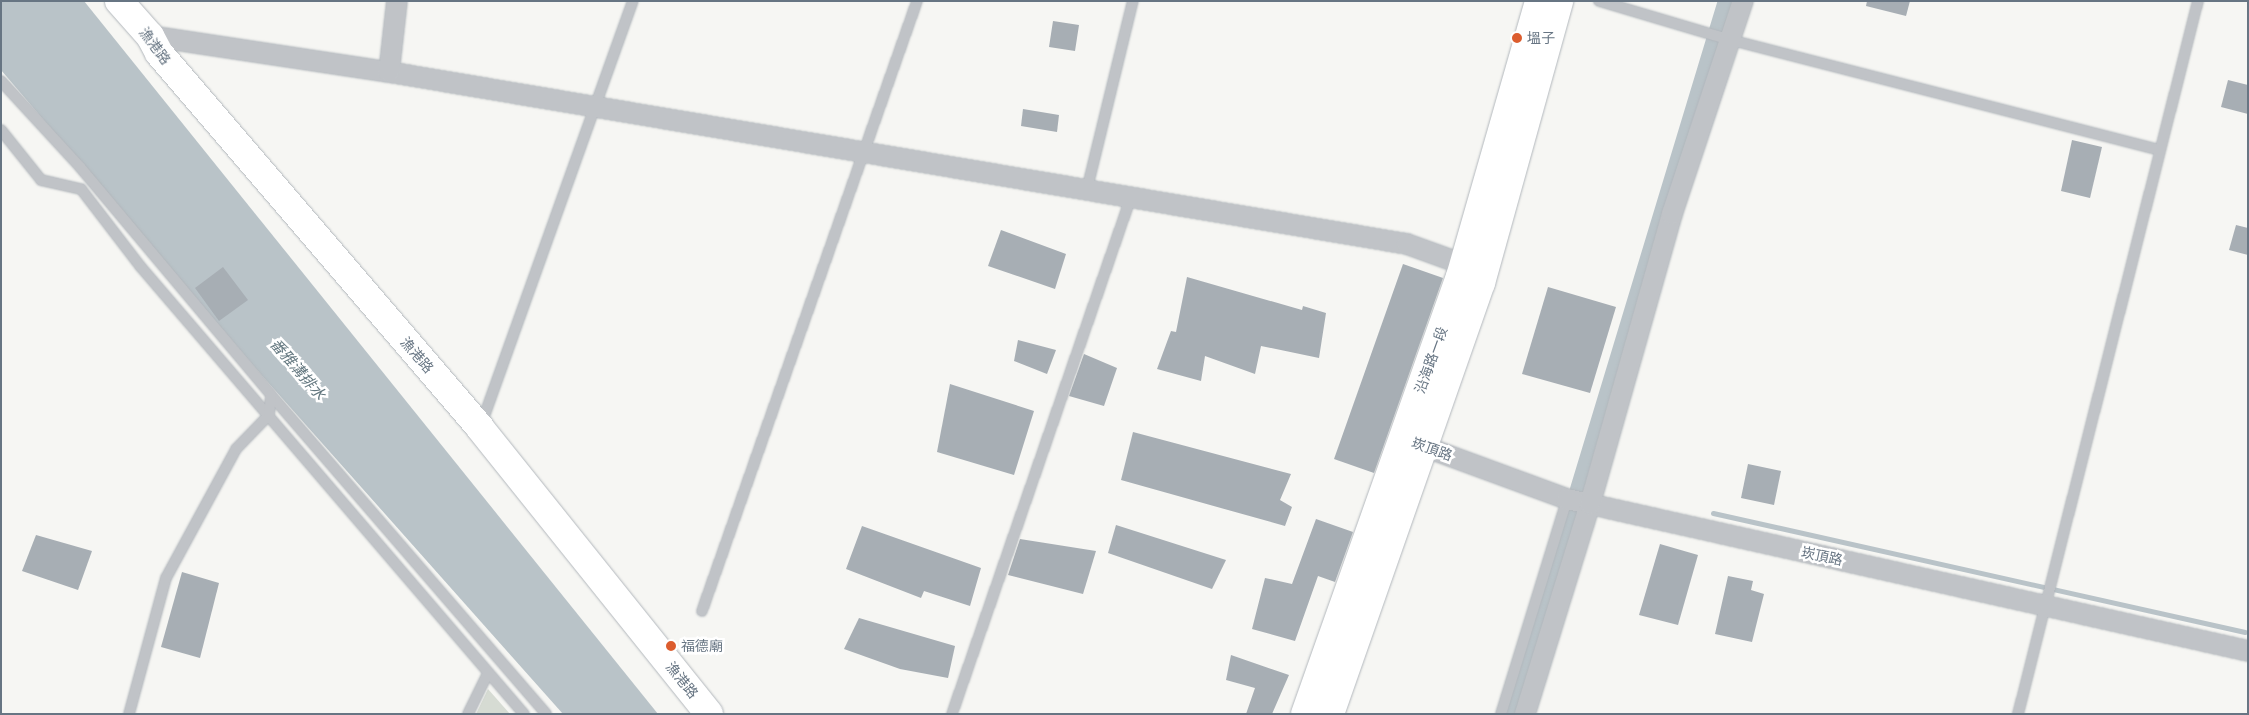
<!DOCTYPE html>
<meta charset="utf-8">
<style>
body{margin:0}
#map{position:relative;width:2249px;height:715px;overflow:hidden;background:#f6f6f3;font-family:Barlow,"Noto Sans TC",sans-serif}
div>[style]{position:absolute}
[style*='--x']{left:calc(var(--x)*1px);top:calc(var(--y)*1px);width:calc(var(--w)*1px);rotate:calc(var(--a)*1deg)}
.green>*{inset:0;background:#d6dbd3}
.water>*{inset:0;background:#b9c3c8}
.stream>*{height:5px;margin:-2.5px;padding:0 2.5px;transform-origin:2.5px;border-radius:2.5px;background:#b9c3c8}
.canal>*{height:18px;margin:-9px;padding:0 9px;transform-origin:9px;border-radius:9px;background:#b9c3c8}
.building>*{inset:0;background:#a7aeb4}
.roads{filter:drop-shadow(0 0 1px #b2b7bc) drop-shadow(0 0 1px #b2b7bc)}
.lane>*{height:10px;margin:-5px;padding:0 5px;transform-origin:5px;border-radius:5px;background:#c0c3c7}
.street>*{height:20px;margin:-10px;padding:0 10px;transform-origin:10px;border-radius:10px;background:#c0c3c7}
.secondary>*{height:28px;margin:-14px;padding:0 14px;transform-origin:14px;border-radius:14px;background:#fff}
.primary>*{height:28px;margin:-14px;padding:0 14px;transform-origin:14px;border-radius:14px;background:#fff}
.dots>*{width:14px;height:14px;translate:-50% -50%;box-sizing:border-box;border:2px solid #fff;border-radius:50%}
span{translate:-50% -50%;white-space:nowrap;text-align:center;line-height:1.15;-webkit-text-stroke:5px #fff;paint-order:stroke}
.poi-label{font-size:14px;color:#677583}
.left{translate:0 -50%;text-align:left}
.street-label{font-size:14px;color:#677583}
.water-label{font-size:15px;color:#63777f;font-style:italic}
.frame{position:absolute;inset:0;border:2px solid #677583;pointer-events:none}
</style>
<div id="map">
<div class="green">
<i style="clip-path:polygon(488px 689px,510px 714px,476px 714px)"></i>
</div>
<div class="water">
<i style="clip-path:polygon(1px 1px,84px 1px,658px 714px,563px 714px,265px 379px,1px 70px)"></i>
</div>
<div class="stream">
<i style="--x:1713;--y:513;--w:545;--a:12.61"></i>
</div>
<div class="canal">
<i style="--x:1511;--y:714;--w:745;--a:-73.15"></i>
</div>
<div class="building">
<i style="clip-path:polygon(1867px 1px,1910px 1px,1906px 16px,1866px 6px)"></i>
<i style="clip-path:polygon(1053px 21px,1079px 25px,1075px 51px,1049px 47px)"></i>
<i style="clip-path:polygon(2228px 80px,2248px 85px,2248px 114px,2221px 107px)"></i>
<i style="clip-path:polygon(1023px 109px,1059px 115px,1057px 132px,1021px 126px)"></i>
<i style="clip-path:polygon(2072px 140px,2102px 147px,2090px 198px,2061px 191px)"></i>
<i style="clip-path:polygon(2236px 225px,2248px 228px,2248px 255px,2229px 250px)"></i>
<i style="clip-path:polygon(1001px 230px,1066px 254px,1055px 289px,988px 266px)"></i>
<i style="clip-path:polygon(1403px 264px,1443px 278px,1374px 473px,1334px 459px)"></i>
<i style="clip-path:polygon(223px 267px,248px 300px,219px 321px,195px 288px)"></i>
<i style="clip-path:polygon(1187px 277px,1302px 310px,1303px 306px,1326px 313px,1319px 358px,1261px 346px,1255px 374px,1205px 356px,1201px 381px,1157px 369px,1171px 331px,1176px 332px)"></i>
<i style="clip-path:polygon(1548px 287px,1616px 307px,1590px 393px,1522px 374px)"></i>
<i style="clip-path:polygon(1018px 340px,1056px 350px,1047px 374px,1014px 361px)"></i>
<i style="clip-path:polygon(1084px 354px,1117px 368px,1104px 406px,1069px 396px)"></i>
<i style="clip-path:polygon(950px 384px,1034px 411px,1014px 475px,937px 452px)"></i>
<i style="clip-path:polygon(1133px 432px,1291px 474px,1280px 500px,1292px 507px,1285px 526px,1121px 480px)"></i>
<i style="clip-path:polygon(1748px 464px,1781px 471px,1774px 505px,1741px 498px)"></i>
<i style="clip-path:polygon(1316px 519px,1353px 532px,1335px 582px,1318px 576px,1295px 641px,1252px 629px,1265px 578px,1292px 584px)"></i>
<i style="clip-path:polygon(1116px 525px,1226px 560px,1212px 589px,1108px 553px)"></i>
<i style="clip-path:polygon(862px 526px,981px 568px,970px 606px,924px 591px,921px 598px,846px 569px)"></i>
<i style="clip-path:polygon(36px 535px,92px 551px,78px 590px,22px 571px)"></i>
<i style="clip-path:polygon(1020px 539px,1096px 551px,1083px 594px,1008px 575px)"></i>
<i style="clip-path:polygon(1660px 544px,1698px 555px,1678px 625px,1639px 615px)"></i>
<i style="clip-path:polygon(182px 572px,219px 583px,200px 658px,161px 647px)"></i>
<i style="clip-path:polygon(1728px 576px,1753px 581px,1751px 590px,1764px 594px,1752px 642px,1715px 634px)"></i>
<i style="clip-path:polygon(859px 618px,955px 646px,948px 678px,900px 669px,844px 649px)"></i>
<i style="clip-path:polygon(1231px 655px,1289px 675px,1272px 714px,1246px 714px,1255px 688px,1226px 680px)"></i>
</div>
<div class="roads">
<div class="lane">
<i style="--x:1599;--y:1;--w:138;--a:16.5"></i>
<i style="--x:1731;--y:40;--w:442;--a:14.4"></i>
<i style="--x:1;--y:81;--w:117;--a:47.4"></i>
<i style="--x:80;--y:167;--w:297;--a:50"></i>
<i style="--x:271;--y:395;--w:421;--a:49.2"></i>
<i style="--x:1;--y:130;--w:64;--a:51.3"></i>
<i style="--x:41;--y:180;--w:41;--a:12.7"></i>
<i style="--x:81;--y:189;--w:97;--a:52.5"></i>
<i style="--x:140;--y:266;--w:590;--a:49.4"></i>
<i style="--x:1087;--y:189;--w:194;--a:-76.3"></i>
<i style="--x:481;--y:425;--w:450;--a:-70.3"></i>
<i style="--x:702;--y:611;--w:647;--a:-70.58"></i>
<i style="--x:129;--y:714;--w:141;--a:-74.8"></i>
<i style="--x:166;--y:578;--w:147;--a:-61.5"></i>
<i style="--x:236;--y:449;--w:47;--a:-45.9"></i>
<i style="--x:269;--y:415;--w:20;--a:-84"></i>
<i style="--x:468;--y:714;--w:46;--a:-64"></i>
<i style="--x:952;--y:714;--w:547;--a:-70.9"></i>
<i style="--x:1501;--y:714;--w:225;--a:-72.9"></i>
<i style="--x:2018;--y:714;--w:735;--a:-75.83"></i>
</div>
<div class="street">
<i style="--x:150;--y:36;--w:242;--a:8.6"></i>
<i style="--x:389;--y:72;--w:1032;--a:9.59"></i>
<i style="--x:1407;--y:244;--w:73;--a:19.9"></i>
<i style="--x:389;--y:72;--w:71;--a:-83.6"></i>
<i style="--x:1412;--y:442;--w:165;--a:20.2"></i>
<i style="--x:1567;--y:499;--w:698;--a:12.58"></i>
<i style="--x:1525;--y:714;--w:220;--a:-72.8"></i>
<i style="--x:1590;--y:504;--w:301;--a:-74.2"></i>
<i style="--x:1672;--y:214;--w:225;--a:-71.6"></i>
</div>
<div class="secondary">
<i style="--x:119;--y:1;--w:47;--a:48.5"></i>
<i style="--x:150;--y:36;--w:19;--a:62"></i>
<i style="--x:159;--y:53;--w:494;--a:49.4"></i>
<i style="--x:480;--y:428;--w:366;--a:51.3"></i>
</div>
<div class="primary">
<i style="--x:1305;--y:714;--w:464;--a:-70.5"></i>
<i style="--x:1460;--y:277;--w:287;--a:-74"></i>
<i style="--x:1330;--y:714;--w:457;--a:-70.7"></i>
<i style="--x:1481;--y:283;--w:293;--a:-74.5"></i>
</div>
</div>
<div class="dots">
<i style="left:1517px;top:38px;background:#dc5d2e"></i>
<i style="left:671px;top:646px;background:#dc5d2e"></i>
</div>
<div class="poi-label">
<span class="left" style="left:1527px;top:38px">塭子</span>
<span class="left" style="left:681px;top:646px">福德廟</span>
</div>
<div class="street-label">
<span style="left:155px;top:46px;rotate:53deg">漁港路</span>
<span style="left:417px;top:355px;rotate:49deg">漁港路</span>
<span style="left:1431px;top:360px;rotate:-70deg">沿海路一段</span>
<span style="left:1432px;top:449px;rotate:20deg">崁頂路</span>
<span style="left:1822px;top:556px;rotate:12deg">崁頂路</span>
<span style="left:682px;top:680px;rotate:51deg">漁港路</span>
</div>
<div class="water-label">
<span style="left:298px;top:369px;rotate:49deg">番雅溝排水</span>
</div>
<div class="frame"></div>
</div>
